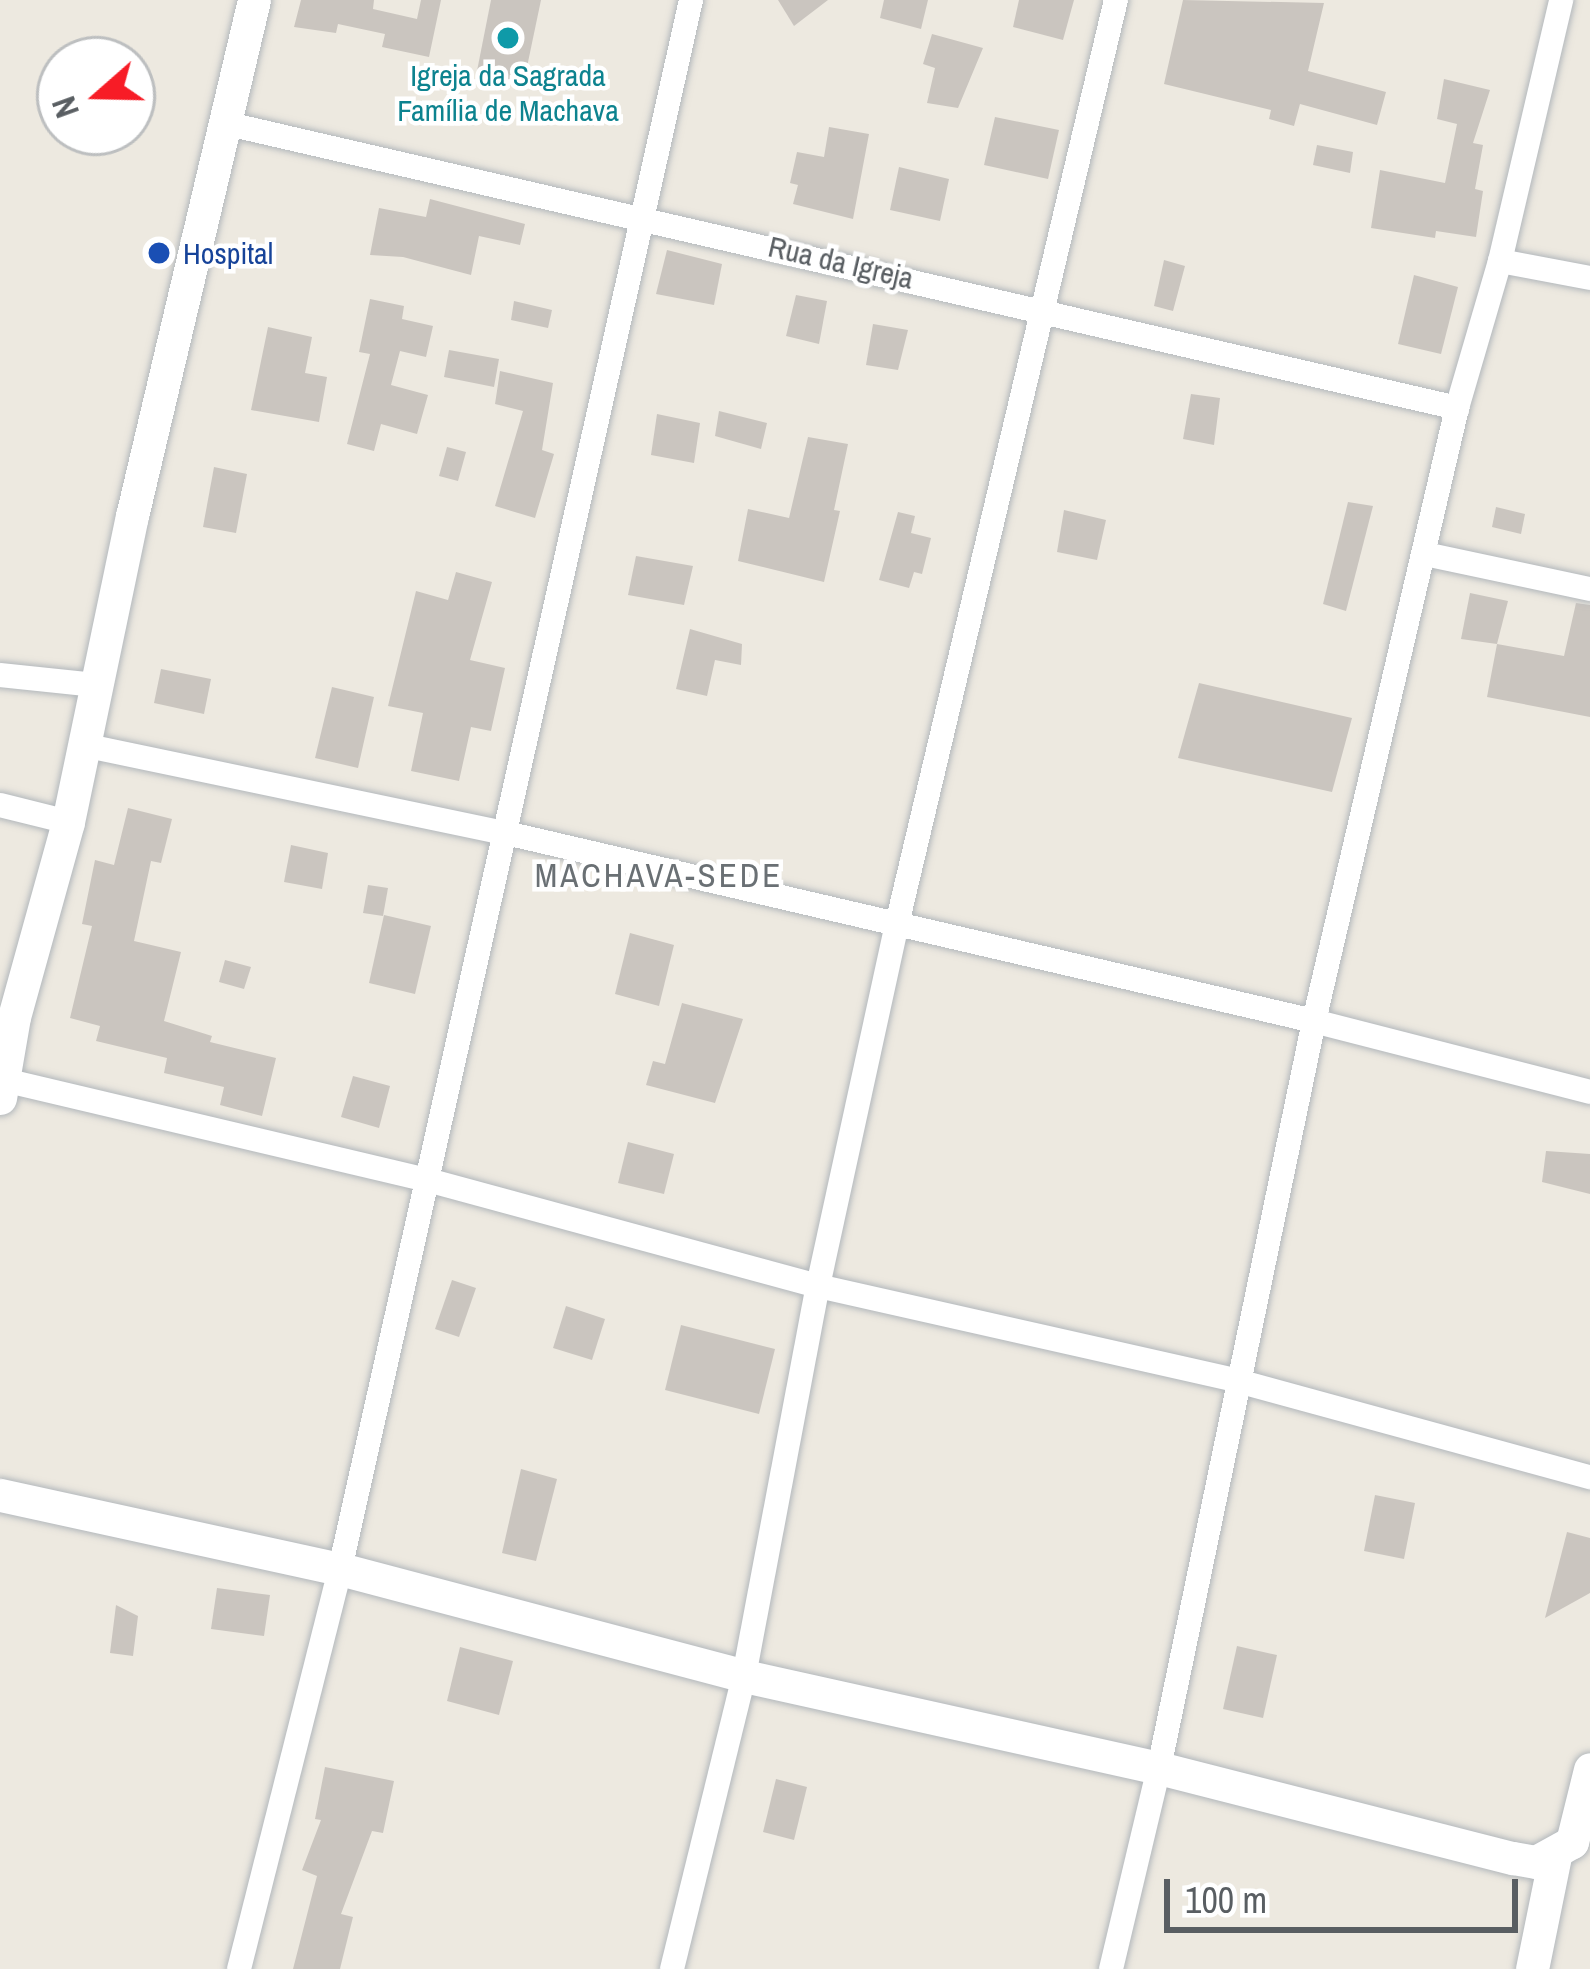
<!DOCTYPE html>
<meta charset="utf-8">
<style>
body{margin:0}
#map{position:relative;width:1590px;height:1969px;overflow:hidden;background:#ede9e0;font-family:"Archivo Narrow",sans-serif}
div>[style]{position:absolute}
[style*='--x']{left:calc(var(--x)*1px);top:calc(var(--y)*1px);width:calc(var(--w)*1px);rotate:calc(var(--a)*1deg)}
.building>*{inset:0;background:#cac5bf}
.roads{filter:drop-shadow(0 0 3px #b3b8bc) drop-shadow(0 0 3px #b3b8bc)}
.street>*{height:24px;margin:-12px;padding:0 12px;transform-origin:12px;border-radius:12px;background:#fff}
.secondary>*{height:33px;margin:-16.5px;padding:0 16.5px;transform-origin:16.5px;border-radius:16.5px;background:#fff}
.dots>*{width:33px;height:33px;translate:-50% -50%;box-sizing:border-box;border:6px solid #fff;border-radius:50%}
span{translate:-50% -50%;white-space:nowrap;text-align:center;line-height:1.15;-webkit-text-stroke:9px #fff;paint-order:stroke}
.culture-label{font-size:30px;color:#0d838f}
.transit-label{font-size:30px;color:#164399}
.left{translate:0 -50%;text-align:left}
.street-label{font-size:30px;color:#595e62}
.neighbourhood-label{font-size:33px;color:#6a7074;letter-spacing:3px}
.north{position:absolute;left:36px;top:36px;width:120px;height:120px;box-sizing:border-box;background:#fff;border:3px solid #bdbfc0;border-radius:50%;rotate:250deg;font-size:33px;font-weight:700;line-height:48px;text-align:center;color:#595e62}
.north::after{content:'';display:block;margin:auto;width:42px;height:54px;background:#f71c26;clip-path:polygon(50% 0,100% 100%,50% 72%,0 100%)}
.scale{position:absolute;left:1164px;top:1879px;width:354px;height:54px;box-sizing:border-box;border:6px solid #595e62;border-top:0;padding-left:15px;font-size:36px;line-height:42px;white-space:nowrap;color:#595e62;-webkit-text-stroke:9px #fff;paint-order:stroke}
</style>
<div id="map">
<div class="building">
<i style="clip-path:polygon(301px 0,374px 0,373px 9px,417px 19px,421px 0,441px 0,429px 57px,382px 47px,385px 34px,338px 24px,336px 33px,294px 27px)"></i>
<i style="clip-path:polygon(491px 0,541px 0,523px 86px,476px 76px)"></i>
<i style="clip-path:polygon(778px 0,828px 0,794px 26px)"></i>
<i style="clip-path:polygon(884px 0,928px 0,921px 29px,880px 18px)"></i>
<i style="clip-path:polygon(1019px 0,1074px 0,1063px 40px,1013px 27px)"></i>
<i style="clip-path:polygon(1183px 0,1324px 3px,1308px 71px,1386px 92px,1377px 125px,1300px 104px,1294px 126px,1269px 119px,1271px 110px,1164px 84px)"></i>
<i style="clip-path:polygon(932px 34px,983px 48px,958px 108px,927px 103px,935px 68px,923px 64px)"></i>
<i style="clip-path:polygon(1444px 79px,1490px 90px,1473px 143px,1483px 145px,1475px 189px,1483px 191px,1476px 237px,1436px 231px,1435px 238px,1371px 228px,1380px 170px,1445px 183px,1457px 124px,1437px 119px)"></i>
<i style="clip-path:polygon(995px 117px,1059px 130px,1048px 179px,984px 165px)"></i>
<i style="clip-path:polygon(829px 127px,869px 134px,853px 219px,793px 204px,798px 185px,790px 183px,797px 152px,824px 157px)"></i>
<i style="clip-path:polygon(1317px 145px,1353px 152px,1350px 173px,1313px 165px)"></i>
<i style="clip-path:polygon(899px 167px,949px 179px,940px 221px,890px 210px)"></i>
<i style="clip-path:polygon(430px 199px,525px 224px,520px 245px,479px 236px,471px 275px,403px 257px,370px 255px,379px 208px,426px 217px)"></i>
<i style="clip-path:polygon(667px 250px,722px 264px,714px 305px,656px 294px)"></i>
<i style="clip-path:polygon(1164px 260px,1185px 266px,1173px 311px,1154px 306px)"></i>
<i style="clip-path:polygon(1414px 275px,1458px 287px,1441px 354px,1398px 344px)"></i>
<i style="clip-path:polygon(796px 295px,827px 301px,819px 344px,786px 336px)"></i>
<i style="clip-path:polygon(370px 299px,404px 306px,402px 319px,433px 326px,426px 357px,400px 351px,391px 385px,428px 395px,417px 434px,381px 424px,374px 451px,347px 444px,370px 354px,359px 352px)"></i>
<i style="clip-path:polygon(514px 301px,552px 310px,548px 328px,511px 320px)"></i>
<i style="clip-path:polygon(873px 324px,908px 330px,898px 370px,866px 365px)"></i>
<i style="clip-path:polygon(268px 327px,312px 337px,305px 373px,327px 377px,319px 422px,251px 410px)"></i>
<i style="clip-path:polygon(449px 350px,499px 359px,494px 387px,444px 377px)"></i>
<i style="clip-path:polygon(500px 371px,553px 383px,542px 450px,554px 454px,535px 518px,495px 506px,523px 411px,495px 404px)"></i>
<i style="clip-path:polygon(1191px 394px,1220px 398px,1214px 445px,1183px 439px)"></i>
<i style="clip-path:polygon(719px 411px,767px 423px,761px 449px,715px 436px)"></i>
<i style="clip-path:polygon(657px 414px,700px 423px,694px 463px,651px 455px)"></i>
<i style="clip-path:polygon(808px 437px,848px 444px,834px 510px,840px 511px,824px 582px,738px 561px,748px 509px,789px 518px)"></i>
<i style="clip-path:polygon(447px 447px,466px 452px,458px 481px,439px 476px)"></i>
<i style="clip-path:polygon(214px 467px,247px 474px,236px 533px,203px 527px)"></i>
<i style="clip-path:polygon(1348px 502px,1373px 506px,1346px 611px,1323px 604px)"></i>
<i style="clip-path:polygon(1496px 507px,1525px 514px,1521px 534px,1492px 527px)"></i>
<i style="clip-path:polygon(1064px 510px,1106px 520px,1097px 560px,1057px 552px)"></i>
<i style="clip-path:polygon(898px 512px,915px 516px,911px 533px,931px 538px,922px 574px,914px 572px,909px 588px,879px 580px)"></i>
<i style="clip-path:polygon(636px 556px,693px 566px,684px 605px,628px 595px)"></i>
<i style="clip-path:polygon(456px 572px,492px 582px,470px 660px,505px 668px,491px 731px,471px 727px,459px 781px,411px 771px,423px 713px,388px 706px,416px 591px,448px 600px)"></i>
<i style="clip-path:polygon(1470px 593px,1508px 601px,1497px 644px,1461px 639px)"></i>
<i style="clip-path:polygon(1576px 603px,1590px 605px,1590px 717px,1487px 697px,1497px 644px,1564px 656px)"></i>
<i style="clip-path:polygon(690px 629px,742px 644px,741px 665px,715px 660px,707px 696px,676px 689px)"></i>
<i style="clip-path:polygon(161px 669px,211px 679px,204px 714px,154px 703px)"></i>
<i style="clip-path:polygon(1199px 683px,1352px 718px,1332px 792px,1178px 758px)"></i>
<i style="clip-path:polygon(332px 687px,374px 697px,358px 768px,315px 758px)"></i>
<i style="clip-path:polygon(128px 808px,172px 819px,161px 863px,151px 861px,134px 941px,181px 952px,164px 1021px,212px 1036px,210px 1042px,276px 1058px,262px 1116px,220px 1105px,224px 1087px,164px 1073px,167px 1058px,96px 1041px,100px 1026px,70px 1018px,92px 926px,82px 924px,95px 860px,114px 865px)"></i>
<i style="clip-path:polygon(291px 845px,328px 853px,322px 889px,284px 882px)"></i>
<i style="clip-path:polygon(368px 885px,388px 888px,383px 916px,363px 913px)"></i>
<i style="clip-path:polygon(384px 915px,431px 926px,415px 994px,369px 983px)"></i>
<i style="clip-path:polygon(630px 933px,674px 945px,659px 1006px,615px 994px)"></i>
<i style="clip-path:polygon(225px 960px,251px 967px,244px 989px,219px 982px)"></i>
<i style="clip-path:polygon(682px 1003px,743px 1019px,715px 1103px,646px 1085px,653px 1061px,665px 1064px)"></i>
<i style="clip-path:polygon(353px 1076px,390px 1086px,379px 1128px,341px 1117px)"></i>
<i style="clip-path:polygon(628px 1142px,674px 1154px,664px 1194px,618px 1183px)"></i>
<i style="clip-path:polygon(1546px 1151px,1590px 1154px,1590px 1194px,1542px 1182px)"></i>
<i style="clip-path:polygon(452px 1280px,476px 1288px,459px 1337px,435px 1329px)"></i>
<i style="clip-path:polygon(566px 1306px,605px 1319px,592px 1360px,553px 1348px)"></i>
<i style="clip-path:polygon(681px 1325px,775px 1349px,759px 1414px,665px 1390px)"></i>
<i style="clip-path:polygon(521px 1469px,557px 1479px,536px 1561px,502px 1553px)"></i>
<i style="clip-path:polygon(1375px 1495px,1415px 1503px,1404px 1559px,1364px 1551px)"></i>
<i style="clip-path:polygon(1567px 1532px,1590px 1538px,1590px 1593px,1545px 1618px)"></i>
<i style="clip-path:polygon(217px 1588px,270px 1595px,264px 1636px,211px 1629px)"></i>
<i style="clip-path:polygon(116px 1605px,138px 1616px,133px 1656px,110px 1653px)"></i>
<i style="clip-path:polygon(1237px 1646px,1277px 1655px,1263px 1718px,1223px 1709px)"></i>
<i style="clip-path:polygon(460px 1647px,513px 1661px,499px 1715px,447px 1701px)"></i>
<i style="clip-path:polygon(325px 1767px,394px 1781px,383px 1833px,372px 1831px,341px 1914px,353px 1917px,340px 1969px,293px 1969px,317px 1876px,302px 1870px,321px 1820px,315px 1819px)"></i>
<i style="clip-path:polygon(776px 1779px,807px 1787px,794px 1840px,763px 1832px)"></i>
</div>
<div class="roads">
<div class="street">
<i style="--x:224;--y:123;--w:1266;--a:13.01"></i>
<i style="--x:1500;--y:261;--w:92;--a:10.7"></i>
<i style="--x:1425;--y:554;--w:169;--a:12"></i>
<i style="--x:0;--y:675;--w:96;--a:6"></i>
<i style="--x:83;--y:745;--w:432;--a:11.8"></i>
<i style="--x:506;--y:833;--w:830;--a:13.1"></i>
<i style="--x:1314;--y:1021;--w:285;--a:14.4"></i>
<i style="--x:0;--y:805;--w:70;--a:14"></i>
<i style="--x:4;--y:1080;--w:432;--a:13.3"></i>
<i style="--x:424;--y:1179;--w:408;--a:15.2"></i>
<i style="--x:818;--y:1286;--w:431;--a:12.7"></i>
<i style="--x:1238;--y:1381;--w:365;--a:15.3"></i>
<i style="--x:239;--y:1969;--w:413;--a:-75.8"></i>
<i style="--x:340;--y:1569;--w:1608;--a:-77.39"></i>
<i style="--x:672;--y:1969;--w:302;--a:-76.2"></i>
<i style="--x:744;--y:1676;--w:397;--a:-79.3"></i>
<i style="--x:818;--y:1286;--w:371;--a:-77.7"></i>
<i style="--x:897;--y:924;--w:950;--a:-76.67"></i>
<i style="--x:1111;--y:1969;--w:207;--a:-76.6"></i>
<i style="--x:1159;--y:1768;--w:763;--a:-78.28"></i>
<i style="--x:1314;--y:1021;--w:629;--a:-76.87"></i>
<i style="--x:1457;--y:408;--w:153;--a:-73.7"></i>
<i style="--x:1500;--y:261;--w:268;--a:-76.8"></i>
</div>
<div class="secondary">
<i style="--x:0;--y:1098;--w:82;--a:-80.2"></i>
<i style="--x:14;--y:1017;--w:202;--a:-74.5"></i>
<i style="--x:68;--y:822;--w:313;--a:-78.2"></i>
<i style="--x:132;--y:516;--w:530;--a:-76.7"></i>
<i style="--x:0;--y:1495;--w:348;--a:12.3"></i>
<i style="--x:340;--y:1569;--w:418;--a:14.8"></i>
<i style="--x:744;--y:1676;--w:425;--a:12.5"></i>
<i style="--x:1159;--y:1768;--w:365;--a:14.3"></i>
<i style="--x:1513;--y:1858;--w:23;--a:10"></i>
<i style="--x:1536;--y:1862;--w:41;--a:-29.1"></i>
<i style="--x:1572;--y:1842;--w:75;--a:-76.1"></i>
<i style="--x:1532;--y:1969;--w:115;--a:-78.5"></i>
</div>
</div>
<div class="dots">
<i style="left:508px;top:38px;background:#0f9aa8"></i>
<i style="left:159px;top:253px;background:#1a4fb4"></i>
</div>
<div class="culture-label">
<span style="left:508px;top:92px">Igreja da Sagrada<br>Família de Machava</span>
</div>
<div class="transit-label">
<span class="left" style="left:183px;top:253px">Hospital</span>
</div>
<div class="street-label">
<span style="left:841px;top:262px;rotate:13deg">Rua da Igreja</span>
</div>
<div class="neighbourhood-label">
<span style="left:659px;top:876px">MACHAVA-SEDE</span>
</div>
<div class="north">N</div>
<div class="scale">100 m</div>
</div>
